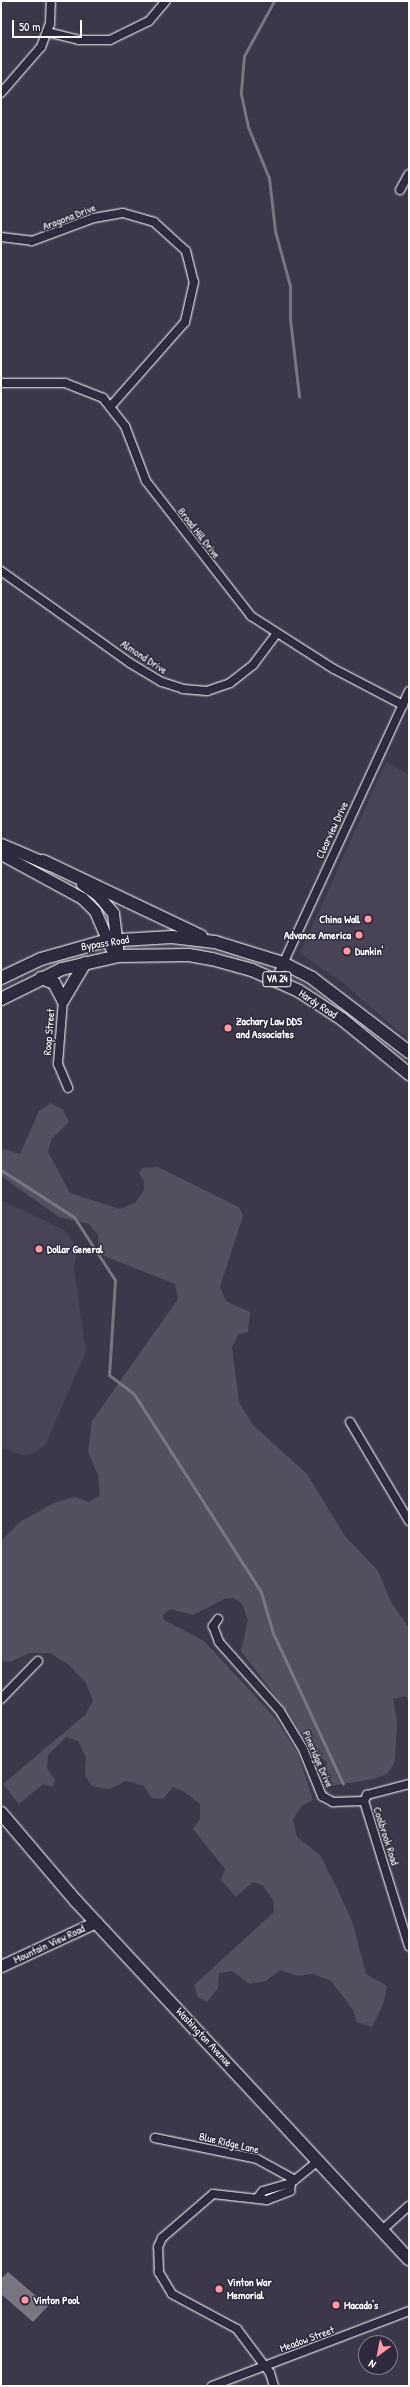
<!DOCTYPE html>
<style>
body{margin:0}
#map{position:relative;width:410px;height:2387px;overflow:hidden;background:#3c3749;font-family:"Patrick Hand",sans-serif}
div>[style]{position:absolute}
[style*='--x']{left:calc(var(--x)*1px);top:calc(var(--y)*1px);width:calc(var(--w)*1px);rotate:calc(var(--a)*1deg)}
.built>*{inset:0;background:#494455}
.green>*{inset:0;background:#555060}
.water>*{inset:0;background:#797682}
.stream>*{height:3px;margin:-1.5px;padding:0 1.5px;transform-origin:1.5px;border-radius:1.5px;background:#797682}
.roads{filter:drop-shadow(0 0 1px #fff) drop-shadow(0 0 1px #fff)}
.street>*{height:8px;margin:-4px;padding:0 4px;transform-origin:4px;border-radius:4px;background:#2f2a3d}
.secondary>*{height:11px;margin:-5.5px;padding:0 5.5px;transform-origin:5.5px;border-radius:5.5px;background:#2f2a3d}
.primary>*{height:12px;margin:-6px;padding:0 6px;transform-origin:6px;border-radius:6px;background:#2f2a3d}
.dots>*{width:11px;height:11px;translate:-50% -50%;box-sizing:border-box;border:2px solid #2f2a3d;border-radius:50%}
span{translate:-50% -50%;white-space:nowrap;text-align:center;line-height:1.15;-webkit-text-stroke:3px #2f2a3d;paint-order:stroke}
.shield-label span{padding:1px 3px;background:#2f2a3d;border:1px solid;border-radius:3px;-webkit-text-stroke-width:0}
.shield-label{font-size:10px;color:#fff;font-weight:700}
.street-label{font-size:11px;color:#fff}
.poi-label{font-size:11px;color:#fff;font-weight:700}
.right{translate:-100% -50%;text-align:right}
.left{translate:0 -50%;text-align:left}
.frame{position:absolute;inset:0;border:2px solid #fff;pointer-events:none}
.north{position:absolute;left:358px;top:2335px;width:40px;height:40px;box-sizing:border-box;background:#2f2a3d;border:1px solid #827f8b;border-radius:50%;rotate:212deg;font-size:11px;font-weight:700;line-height:16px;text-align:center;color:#fff}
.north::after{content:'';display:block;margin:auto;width:14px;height:18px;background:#ff9aa2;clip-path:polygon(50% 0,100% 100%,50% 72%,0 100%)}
.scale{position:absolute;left:12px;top:20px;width:70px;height:18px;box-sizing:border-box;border:2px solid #fff;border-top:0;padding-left:5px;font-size:12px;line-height:14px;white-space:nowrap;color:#fff;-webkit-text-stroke:3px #2f2a3d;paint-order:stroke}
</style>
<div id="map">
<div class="built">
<i style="clip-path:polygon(386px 762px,409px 775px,409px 1040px,343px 983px,300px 953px)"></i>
<i style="clip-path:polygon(1px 1200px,64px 1230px,73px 1241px,76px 1255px,74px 1269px,86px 1351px,45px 1446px,32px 1454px,22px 1455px,1px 1447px)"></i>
</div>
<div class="green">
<i style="clip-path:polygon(51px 1103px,63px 1110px,69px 1122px,52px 1138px,48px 1152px,70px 1193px,120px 1209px,135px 1203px,144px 1190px,144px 1181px,139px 1173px,142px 1168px,158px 1167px,239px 1207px,243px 1216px,220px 1287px,226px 1301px,250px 1312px,248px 1332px,239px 1334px,232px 1347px,239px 1402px,253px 1425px,307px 1474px,345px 1536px,378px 1571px,391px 1602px,409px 1628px,409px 1700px,405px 1696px,393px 1699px,397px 1721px,395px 1762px,387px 1774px,374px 1779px,330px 1786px,323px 1779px,327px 1762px,312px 1752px,291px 1716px,241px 1651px,248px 1620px,242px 1604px,234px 1598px,224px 1599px,193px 1615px,170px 1609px,163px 1615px,164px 1620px,204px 1641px,276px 1719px,298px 1754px,313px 1800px,302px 1806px,293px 1819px,297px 1837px,320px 1855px,335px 1884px,352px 1921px,366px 1974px,387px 1986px,383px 2005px,372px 2027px,357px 2022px,353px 2010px,331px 1981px,313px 1974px,298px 1976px,280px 1970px,266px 1981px,250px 1984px,232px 1971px,219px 1973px,218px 1988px,207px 2002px,198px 1997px,194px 1985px,274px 1912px,273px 1900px,262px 1885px,253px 1882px,236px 1897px,221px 1880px,225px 1869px,193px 1829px,200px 1819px,200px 1804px,183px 1791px,173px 1787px,163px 1799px,151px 1798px,144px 1786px,126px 1781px,110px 1789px,92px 1786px,85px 1775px,86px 1758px,78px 1741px,66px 1737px,48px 1755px,47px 1768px,55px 1780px,53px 1787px,43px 1784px,19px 1804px,3px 1784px,85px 1715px,93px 1701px,86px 1683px,69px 1665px,50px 1653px,29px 1653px,10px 1662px,1px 1661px,1px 1541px,21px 1521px,54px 1503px,74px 1497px,89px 1502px,100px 1495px,98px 1475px,88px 1452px,92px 1421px,178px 1299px,175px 1284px,104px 1256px,98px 1248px,98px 1235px,89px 1224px,59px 1217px,1px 1176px,1px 1148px,20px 1154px,39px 1111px)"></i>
</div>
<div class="water">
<i style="clip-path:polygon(8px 2272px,48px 2306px,33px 2322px,1px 2294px,1px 2279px)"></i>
</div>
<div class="stream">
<i style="--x:274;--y:1;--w:63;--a:118.6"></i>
<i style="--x:244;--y:56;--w:38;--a:95"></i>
<i style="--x:241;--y:94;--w:34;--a:78"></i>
<i style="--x:248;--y:127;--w:55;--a:67.6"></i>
<i style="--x:269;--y:178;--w:53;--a:83.5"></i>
<i style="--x:275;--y:231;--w:57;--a:74.7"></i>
<i style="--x:290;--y:286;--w:33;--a:90"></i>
<i style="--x:290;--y:319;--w:78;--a:83.3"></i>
<i style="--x:1;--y:1170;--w:87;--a:32.8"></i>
<i style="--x:74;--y:1217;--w:75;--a:56.9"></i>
<i style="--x:115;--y:1280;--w:95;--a:93.6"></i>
<i style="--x:109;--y:1375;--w:31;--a:37"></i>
<i style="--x:134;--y:1394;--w:235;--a:57.3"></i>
<i style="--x:261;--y:1592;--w:43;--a:73.7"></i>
<i style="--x:273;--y:1633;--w:166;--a:65.1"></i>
</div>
<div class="roads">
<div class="street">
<i style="--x:47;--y:32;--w:33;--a:14"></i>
<i style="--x:79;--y:40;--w:31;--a:0"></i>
<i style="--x:110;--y:40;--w:43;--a:-26"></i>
<i style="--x:149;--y:21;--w:26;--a:-50"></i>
<i style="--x:1;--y:93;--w:61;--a:-49"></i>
<i style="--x:41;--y:47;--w:25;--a:-69"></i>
<i style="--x:50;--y:24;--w:23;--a:-88"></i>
<i style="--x:400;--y:190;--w:18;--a:-61"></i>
<i style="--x:1;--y:237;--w:31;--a:7"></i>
<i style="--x:32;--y:241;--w:66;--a:-20.4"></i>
<i style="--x:94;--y:218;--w:29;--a:-10"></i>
<i style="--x:123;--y:213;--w:32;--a:16"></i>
<i style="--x:154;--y:222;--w:43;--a:42.2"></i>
<i style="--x:186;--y:251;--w:32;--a:76"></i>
<i style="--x:194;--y:282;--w:41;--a:102.7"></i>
<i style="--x:185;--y:322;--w:112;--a:131.4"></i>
<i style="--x:1;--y:383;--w:64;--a:0"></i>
<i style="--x:65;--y:383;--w:41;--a:21.5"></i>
<i style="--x:103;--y:398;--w:36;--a:52"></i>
<i style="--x:125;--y:426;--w:59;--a:69.1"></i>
<i style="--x:146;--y:481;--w:171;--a:52.1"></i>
<i style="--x:251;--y:616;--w:98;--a:32.6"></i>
<i style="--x:334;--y:669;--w:78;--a:27.6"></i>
<i style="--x:1;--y:571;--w:158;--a:35.5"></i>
<i style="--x:130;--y:663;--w:37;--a:31"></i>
<i style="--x:162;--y:682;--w:22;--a:18"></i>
<i style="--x:183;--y:689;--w:24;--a:5"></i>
<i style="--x:207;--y:691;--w:24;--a:-19"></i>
<i style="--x:230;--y:683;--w:29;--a:-38"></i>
<i style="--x:253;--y:665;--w:39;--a:-53"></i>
<i style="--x:276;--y:979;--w:317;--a:-65.2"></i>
<i style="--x:63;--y:1000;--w:64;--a:94.5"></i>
<i style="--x:58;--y:1064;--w:26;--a:67"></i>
<i style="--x:350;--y:1422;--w:115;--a:59.2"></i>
<i style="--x:218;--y:1619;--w:9;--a:126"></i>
<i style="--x:213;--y:1626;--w:17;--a:69"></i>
<i style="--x:219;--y:1642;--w:92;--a:48.5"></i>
<i style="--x:280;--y:1711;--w:44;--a:58.8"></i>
<i style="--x:303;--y:1749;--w:51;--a:68"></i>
<i style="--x:322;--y:1796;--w:13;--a:29"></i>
<i style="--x:333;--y:1802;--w:31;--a:-2"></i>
<i style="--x:364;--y:1801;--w:7;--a:-63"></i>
<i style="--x:367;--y:1795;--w:43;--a:-14.7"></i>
<i style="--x:1;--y:1699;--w:53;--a:-45.8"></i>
<i style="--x:364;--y:1801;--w:152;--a:72.8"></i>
<i style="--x:155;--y:2138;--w:104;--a:11.6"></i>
<i style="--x:257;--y:2159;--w:43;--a:28.9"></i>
<i style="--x:258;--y:2197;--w:8;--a:-50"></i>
<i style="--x:263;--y:2191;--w:29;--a:-16"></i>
<i style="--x:382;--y:2230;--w:36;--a:-42"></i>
<i style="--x:212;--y:2386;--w:211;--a:-20.8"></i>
<i style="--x:274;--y:2386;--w:14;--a:-107"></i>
<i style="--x:270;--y:2373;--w:55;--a:-126.9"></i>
<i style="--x:237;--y:2329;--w:74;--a:-151.7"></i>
<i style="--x:172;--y:2294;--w:26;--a:-121"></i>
<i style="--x:159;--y:2272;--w:25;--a:-92"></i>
<i style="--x:158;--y:2247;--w:10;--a:-66"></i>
<i style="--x:162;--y:2238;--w:67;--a:-40.8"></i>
<i style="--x:213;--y:2194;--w:54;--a:6.3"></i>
<i style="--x:267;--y:2200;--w:25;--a:-21"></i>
<i style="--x:290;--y:2191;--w:8;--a:-83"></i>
<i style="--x:291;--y:2183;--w:35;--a:-39"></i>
</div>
<div class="secondary">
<i style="--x:1;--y:844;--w:53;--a:23.2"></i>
<i style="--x:1;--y:854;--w:92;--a:28.5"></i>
<i style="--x:82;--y:898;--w:18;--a:45"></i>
<i style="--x:95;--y:911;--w:40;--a:66.6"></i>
<i style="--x:82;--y:884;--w:18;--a:34"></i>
<i style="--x:97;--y:894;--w:25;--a:50"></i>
<i style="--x:113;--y:913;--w:43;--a:83.4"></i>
<i style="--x:1;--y:1966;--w:105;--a:-24.9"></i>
</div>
<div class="primary">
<i style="--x:43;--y:861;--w:175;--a:25.4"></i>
<i style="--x:1;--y:978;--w:44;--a:-25.4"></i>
<i style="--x:41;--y:959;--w:66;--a:-15.7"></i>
<i style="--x:105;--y:941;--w:67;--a:-3.4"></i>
<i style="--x:172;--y:937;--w:43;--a:6.6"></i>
<i style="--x:215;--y:942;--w:71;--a:17.2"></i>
<i style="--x:283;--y:963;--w:33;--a:27"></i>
<i style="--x:312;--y:978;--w:122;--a:37.3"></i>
<i style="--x:41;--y:978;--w:14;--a:21"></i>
<i style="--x:54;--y:983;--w:19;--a:62"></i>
<i style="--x:1;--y:999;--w:68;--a:-26.2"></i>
<i style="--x:62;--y:969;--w:57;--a:-13.1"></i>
<i style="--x:118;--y:956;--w:71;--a:-0.8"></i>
<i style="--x:189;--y:955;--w:23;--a:10"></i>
<i style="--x:212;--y:959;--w:41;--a:15.4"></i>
<i style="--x:252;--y:970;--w:51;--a:24.1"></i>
<i style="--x:299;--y:991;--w:51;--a:33.1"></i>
<i style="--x:342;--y:1019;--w:87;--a:39.4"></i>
<i style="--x:63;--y:1000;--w:43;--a:-59.3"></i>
<i style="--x:1;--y:1813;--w:116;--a:49.6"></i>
<i style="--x:76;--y:1901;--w:489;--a:47.1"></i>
</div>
</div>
<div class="dots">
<i style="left:368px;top:919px;background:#ff9aa2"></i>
<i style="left:359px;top:935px;background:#ff9aa2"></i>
<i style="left:347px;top:951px;background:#ff9aa2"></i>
<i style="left:228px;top:1028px;background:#ff9aa2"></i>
<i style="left:39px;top:1249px;background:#ff9aa2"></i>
<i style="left:219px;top:2289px;background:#ff9aa2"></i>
<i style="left:25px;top:2300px;background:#ff9aa2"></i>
<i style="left:336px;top:2305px;background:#ff9aa2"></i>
</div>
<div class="shield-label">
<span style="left:277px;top:979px">VA 24</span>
</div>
<div class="street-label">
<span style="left:69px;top:217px;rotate:-21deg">Aragona Drive</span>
<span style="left:199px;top:533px;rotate:52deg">Broad Hill Drive</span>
<span style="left:144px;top:657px;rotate:33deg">Almond Drive</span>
<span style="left:332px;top:830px;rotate:-65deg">Clearview Drive</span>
<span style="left:105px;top:943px;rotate:-9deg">Bypass Road</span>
<span style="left:318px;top:1004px;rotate:33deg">Hardy Road</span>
<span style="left:49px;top:1032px;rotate:-85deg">Roop Street</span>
<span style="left:318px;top:1759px;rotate:66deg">Pineridge Drive</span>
<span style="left:386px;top:1836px;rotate:72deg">Coolbrook Road</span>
<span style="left:49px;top:1944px;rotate:-25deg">Mountain View Road</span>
<span style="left:204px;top:2037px;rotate:47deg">Washington Avenue</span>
<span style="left:229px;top:2143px;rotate:13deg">Blue Ridge Lane</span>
<span style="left:307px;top:2339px;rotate:-20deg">Meadow Street</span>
</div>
<div class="poi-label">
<span class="right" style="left:360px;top:919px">China Wall</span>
<span class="right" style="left:351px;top:935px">Advance America</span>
<span class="left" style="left:355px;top:951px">Dunkin'</span>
<span class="left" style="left:236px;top:1028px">Zachary Law DDS<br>and Associates</span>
<span class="left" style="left:47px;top:1249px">Dollar General</span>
<span class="left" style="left:227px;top:2289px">Vinton War<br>Memorial</span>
<span class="left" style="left:33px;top:2300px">Vinton Pool</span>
<span class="left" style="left:344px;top:2305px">Macado's</span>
</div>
<div class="frame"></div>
<div class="north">N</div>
<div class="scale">50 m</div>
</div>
